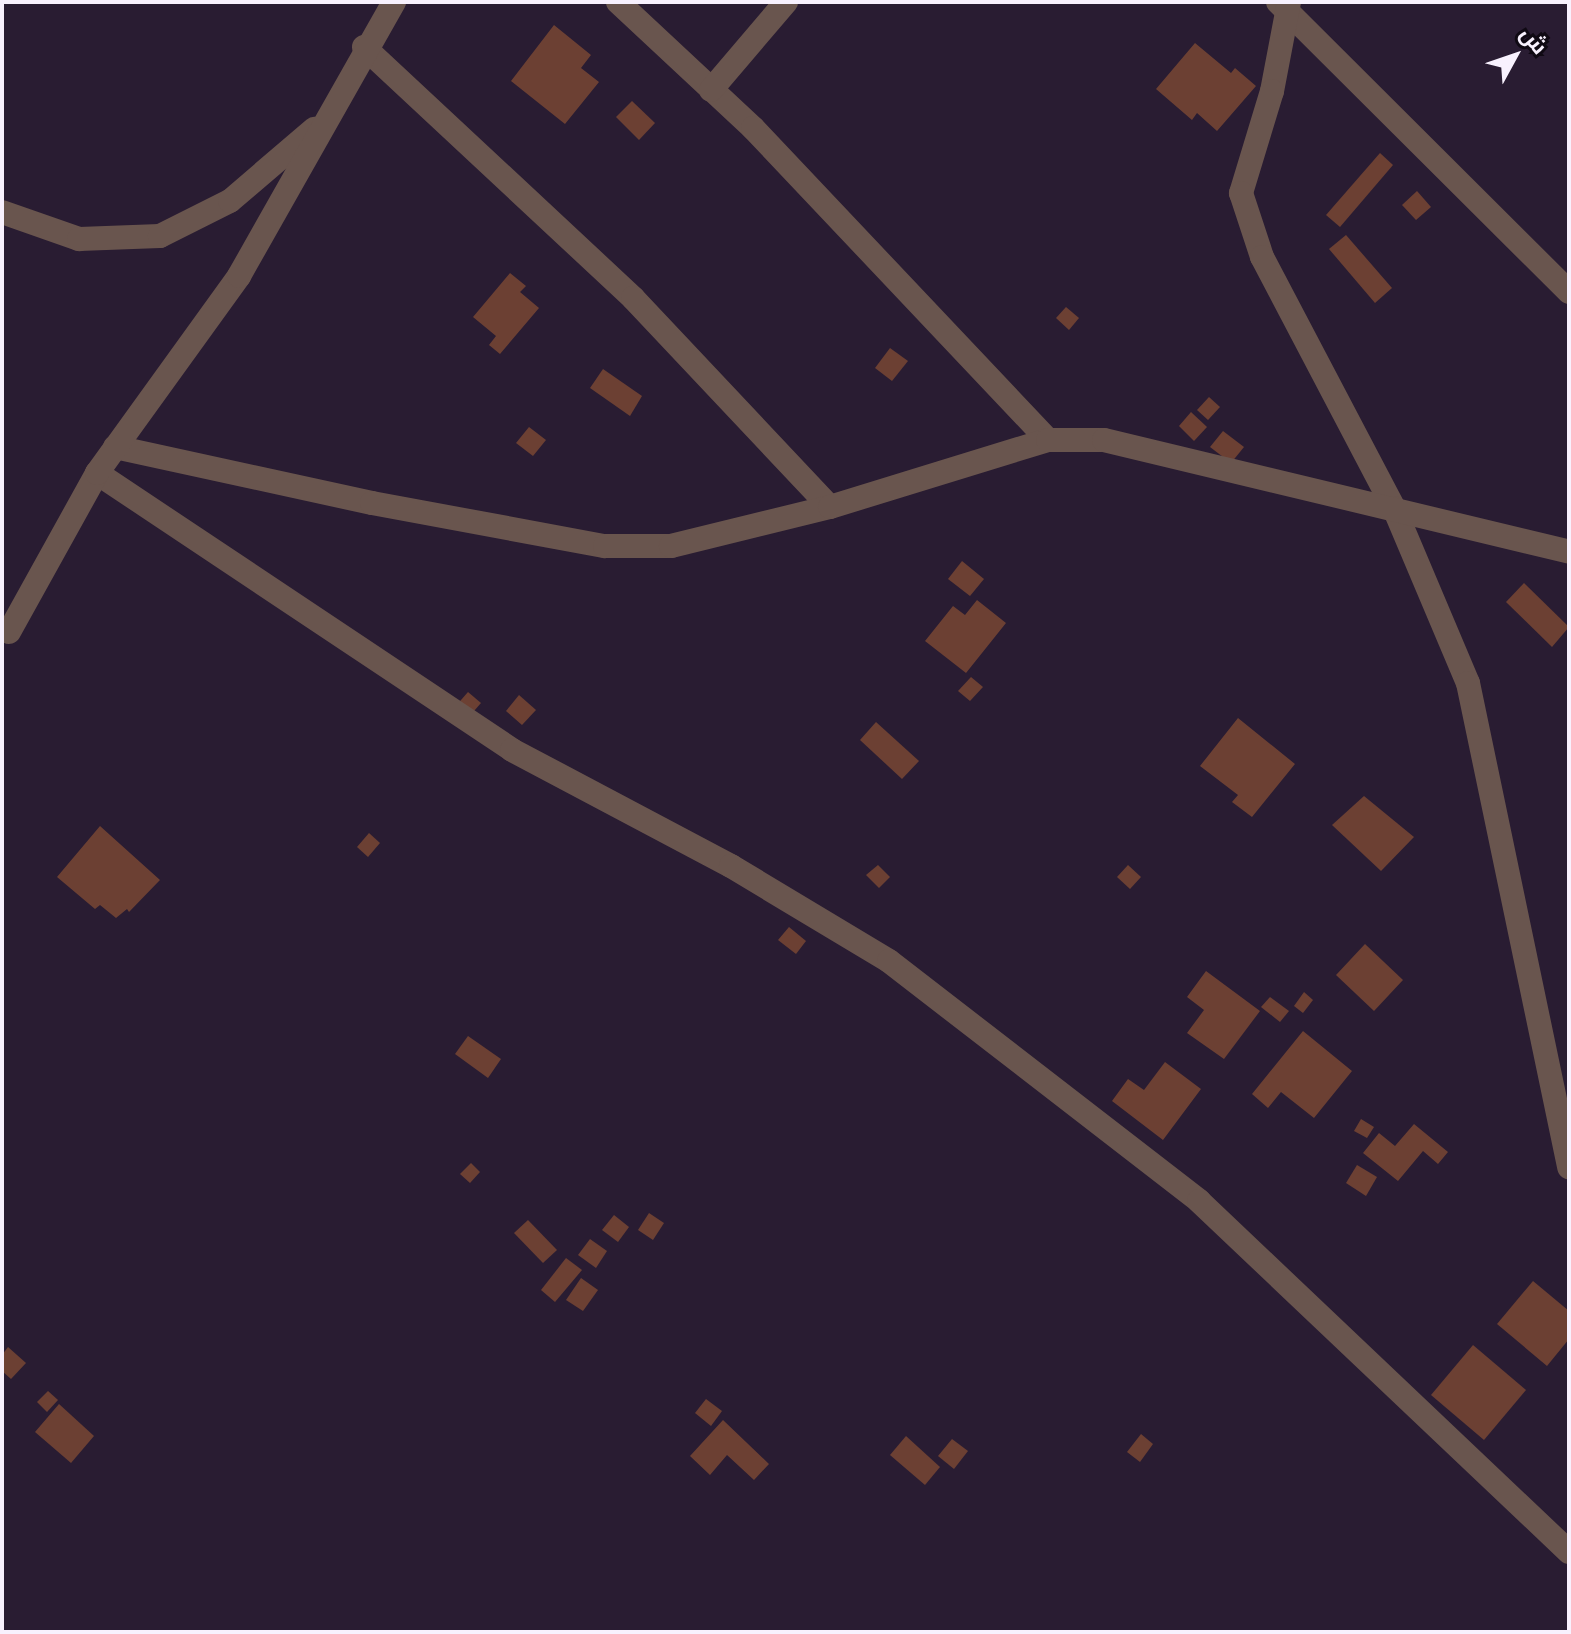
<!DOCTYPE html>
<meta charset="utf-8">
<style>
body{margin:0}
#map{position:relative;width:1571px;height:1634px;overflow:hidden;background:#291c32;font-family:Karla,Cairo,sans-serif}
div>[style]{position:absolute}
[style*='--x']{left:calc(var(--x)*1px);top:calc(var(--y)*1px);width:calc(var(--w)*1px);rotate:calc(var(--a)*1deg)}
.building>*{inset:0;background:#6c4033}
.minor>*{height:24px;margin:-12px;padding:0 12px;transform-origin:12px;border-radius:12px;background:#69554e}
span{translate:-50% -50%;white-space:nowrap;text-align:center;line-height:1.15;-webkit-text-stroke:8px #0f0913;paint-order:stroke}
.frame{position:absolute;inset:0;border:4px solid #f8f1fe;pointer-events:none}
.north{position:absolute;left:1475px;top:16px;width:80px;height:80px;-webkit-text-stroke:6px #0f0913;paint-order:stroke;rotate:50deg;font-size:22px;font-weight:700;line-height:32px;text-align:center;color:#f8f1fe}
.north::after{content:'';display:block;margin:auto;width:28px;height:36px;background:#f8f1fe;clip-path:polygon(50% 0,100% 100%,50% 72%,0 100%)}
</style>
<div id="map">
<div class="building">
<i style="clip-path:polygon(554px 25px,591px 55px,581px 68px,599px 82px,565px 124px,511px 81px)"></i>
<i style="clip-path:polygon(1195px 43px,1231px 73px,1235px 68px,1256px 86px,1217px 131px,1197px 113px,1192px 120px,1156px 89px)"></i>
<i style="clip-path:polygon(632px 101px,655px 123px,639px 140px,616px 117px)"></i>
<i style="clip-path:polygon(1380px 153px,1393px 165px,1340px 227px,1326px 215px)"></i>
<i style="clip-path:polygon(1417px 191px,1431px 207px,1416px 220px,1402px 205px)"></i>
<i style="clip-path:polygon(1346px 235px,1392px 288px,1375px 303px,1329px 249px)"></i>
<i style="clip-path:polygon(510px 273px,526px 286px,520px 292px,539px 308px,500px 354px,489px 345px,496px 336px,473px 317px)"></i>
<i style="clip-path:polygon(1066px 307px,1079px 318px,1069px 330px,1056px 318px)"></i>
<i style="clip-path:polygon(890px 348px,908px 361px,892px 381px,875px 368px)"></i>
<i style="clip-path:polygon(603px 369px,642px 396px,630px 416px,590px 388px)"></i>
<i style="clip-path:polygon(1209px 397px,1220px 407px,1208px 420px,1197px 410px)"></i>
<i style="clip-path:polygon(1191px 412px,1207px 427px,1194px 441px,1179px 426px)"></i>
<i style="clip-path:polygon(529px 427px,546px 440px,533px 456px,516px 443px)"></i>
<i style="clip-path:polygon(1223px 431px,1244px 447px,1231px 463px,1210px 447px)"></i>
<i style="clip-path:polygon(962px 561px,984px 579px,970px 596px,948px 579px)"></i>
<i style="clip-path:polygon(1524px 583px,1569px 627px,1552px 647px,1506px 602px)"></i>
<i style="clip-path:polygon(977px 600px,1006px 623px,966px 673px,925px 641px,953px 606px,965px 615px)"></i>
<i style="clip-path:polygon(971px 677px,983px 687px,970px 701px,958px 691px)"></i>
<i style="clip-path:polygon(468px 692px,481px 703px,467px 719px,454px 708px)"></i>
<i style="clip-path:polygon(519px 695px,536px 710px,522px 725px,506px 711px)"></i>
<i style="clip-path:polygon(1238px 718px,1295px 764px,1252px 817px,1232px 802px,1238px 795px,1200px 766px)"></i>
<i style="clip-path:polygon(876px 722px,919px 761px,902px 779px,860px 740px)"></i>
<i style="clip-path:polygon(1364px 796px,1414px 837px,1381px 871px,1332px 825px)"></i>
<i style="clip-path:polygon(100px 826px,160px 880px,129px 912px,127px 909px,116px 918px,100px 905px,95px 909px,57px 877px)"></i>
<i style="clip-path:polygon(369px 833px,380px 843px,368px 857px,357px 847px)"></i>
<i style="clip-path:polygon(878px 865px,890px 877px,879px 888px,866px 875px)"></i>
<i style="clip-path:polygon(1128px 865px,1141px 877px,1130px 889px,1117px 877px)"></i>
<i style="clip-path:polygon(789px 927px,806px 941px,796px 954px,778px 940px)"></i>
<i style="clip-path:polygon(1365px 944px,1403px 980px,1374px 1011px,1336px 975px)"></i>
<i style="clip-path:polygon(1206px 971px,1260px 1011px,1224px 1059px,1187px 1033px,1204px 1010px,1187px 997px)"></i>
<i style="clip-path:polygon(1304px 992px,1313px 1000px,1303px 1013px,1294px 1006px)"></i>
<i style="clip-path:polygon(1270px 997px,1289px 1011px,1280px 1022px,1261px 1007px)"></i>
<i style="clip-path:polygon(1303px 1031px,1352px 1071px,1314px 1118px,1281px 1092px,1268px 1108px,1252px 1094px)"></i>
<i style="clip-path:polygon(468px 1036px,501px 1059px,488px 1078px,455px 1054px)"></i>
<i style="clip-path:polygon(1165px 1062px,1201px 1089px,1163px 1140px,1112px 1101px,1128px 1079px,1144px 1090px)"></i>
<i style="clip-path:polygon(1361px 1119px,1374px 1127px,1367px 1138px,1354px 1131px)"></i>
<i style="clip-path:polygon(1414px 1124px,1448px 1152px,1438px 1164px,1423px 1151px,1398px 1181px,1363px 1153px,1379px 1133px,1395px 1146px)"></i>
<i style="clip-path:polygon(471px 1163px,480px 1172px,470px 1183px,460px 1174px)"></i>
<i style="clip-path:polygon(1357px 1165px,1377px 1177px,1366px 1196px,1346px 1183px)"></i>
<i style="clip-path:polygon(649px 1213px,664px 1223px,653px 1240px,638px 1230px)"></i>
<i style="clip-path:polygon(614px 1215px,629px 1227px,618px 1242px,602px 1230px)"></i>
<i style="clip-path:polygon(528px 1220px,557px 1250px,543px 1263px,514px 1233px)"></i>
<i style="clip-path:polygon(590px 1239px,607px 1251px,596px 1268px,578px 1255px)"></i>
<i style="clip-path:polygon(566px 1258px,582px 1270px,555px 1302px,541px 1290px)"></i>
<i style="clip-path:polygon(581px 1278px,598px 1290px,583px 1311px,566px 1300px)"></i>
<i style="clip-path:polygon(1533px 1281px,1569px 1311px,1569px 1339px,1547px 1366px,1497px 1324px)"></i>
<i style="clip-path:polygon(1473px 1345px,1526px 1390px,1484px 1440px,1431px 1395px)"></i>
<i style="clip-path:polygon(8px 1347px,26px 1363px,11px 1379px,2px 1371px,2px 1355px)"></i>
<i style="clip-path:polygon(48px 1391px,58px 1400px,47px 1412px,37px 1402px)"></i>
<i style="clip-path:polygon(706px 1399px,722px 1411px,711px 1426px,695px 1413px)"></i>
<i style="clip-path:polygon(59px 1404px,94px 1436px,71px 1463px,35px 1432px)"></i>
<i style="clip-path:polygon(723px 1420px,769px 1464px,754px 1480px,727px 1455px,710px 1475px,690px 1456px)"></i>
<i style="clip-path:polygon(1141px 1434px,1153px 1444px,1140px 1462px,1127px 1452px)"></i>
<i style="clip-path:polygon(906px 1436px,940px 1467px,925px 1485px,890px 1455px)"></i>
<i style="clip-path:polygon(952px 1439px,968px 1451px,954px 1469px,938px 1456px)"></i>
</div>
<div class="minor">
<i style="--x:618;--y:2;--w:185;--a:43"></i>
<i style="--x:753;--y:128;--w:429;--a:46.6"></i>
<i style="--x:1278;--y:2;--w:411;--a:44.9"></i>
<i style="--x:1289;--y:2;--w:91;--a:100.8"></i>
<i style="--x:1272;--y:91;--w:107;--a:106.9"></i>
<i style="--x:1241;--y:193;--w:67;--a:71.8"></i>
<i style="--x:1262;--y:257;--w:284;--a:62.3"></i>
<i style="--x:1394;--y:508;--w:190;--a:67.1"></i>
<i style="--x:1468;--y:683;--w:495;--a:78.2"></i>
<i style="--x:364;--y:47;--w:368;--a:43"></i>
<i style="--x:633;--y:298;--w:287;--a:46.7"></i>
<i style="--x:711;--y:90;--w:116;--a:-49.6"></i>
<i style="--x:2;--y:212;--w:82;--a:19.3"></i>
<i style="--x:79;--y:239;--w:81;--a:-2.1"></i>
<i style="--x:160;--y:236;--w:78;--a:-26.6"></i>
<i style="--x:230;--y:201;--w:111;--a:-40.6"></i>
<i style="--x:115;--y:447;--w:263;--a:12.3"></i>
<i style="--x:372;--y:503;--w:237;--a:10.5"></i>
<i style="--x:605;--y:546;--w:66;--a:0"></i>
<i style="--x:671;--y:546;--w:164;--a:-13.8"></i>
<i style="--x:830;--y:507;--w:228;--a:-17.1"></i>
<i style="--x:1048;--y:440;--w:56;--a:0"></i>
<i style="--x:1104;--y:440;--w:478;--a:13.5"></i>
<i style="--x:97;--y:473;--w:499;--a:33.7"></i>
<i style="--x:512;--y:750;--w:248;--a:27.9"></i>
<i style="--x:731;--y:866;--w:184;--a:31"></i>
<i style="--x:889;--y:961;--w:392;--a:37.7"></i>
<i style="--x:1199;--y:1201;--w:510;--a:43.49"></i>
<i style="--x:9;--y:632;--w:182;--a:-61"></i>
<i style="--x:97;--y:473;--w:243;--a:-54.2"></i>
<i style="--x:239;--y:276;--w:315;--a:-60.5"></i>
</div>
<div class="frame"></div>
<div class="north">ش</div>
</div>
